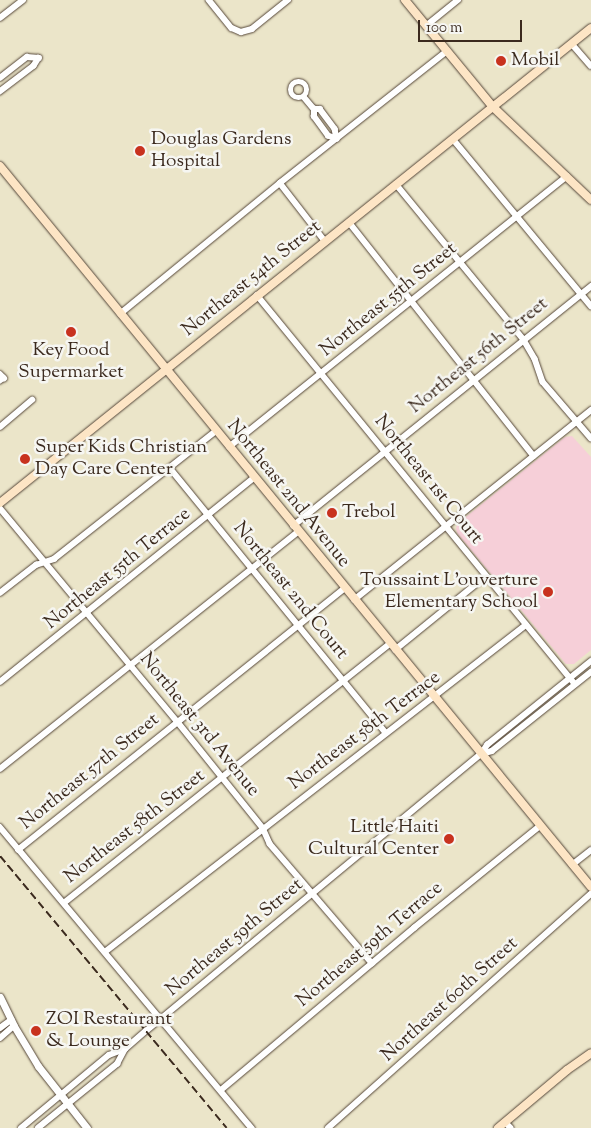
<!DOCTYPE html>
<style>
body{margin:0}
#map{position:relative;width:591px;height:1128px;overflow:hidden;background:#ebe5c9;font-family:"Sorts Mill Goudy",serif}
div>[style]{position:absolute}
[style*='--x']{left:calc(var(--x)*1px);top:calc(var(--y)*1px);width:calc(var(--w)*1px);rotate:calc(var(--a)*1deg)}
.built>*{inset:0;background:#f6cfd8}
.roads{filter:drop-shadow(0 0 1px #554638) drop-shadow(0 0 1px #554638)}
.minor>*{height:5.5px;margin:-2.75px;padding:0 2.75px;transform-origin:2.75px;border-radius:2.75px;background:#fff}
.minor>.ring{margin:-2.75px;padding:0;box-sizing:content-box;background:none;border:5.5px solid #fff;border-radius:50%}
.tertiary>*{height:7px;margin:-3.5px;padding:0 3.5px;transform-origin:3.5px;border-radius:3.5px;background:#fff}
.secondary>*{height:8px;margin:-4px;padding:0 4px;transform-origin:4px;border-radius:4px;background:#fde5c5}
.rail>*{height:2px;margin-top:-1px;transform-origin:0;background:repeating-linear-gradient(90deg,#3b2a1e 0 8px,transparent 0 12px)}
.dots>*{width:14px;height:14px;translate:-50% -50%;box-sizing:border-box;border:2px solid #f6f6f2;border-radius:50%}
span{translate:-50% -50%;white-space:nowrap;text-align:center;line-height:1.15;-webkit-text-stroke:5px #f6f6f2;paint-order:stroke}
.poi-label{font-size:19px;color:#3b2a1e}
.left{translate:0 -50%;text-align:left}
.right{translate:-100% -50%;text-align:right}
.street-label{font-size:19px;color:#3b2a1e}
.scale{position:absolute;left:418px;top:20px;width:104px;height:22px;box-sizing:border-box;border:2px solid #3b2a1e;border-top:0;padding-left:6px;font-size:15px;line-height:18px;white-space:nowrap;color:#3b2a1e;-webkit-text-stroke:4px #f6f6f2;paint-order:stroke}
</style>
<div id="map">
<div class="built">
<i style="clip-path:polygon(572px 436px,591px 457px,591px 650px,574px 664px,566px 664px,457px 533px,456px 529px,457px 524px,565px 437px)"></i>
</div>
<div class="roads">
<div class="minor">
<i style="--x:209;--y:0;--w:36;--a:51"></i>
<i style="--x:232;--y:28;--w:10;--a:24"></i>
<i style="--x:241;--y:32;--w:11;--a:-15"></i>
<i style="--x:252;--y:29;--w:46;--a:-38.9"></i>
<i style="--x:0;--y:18;--w:29;--a:-38"></i>
<i style="--x:426;--y:26;--w:41;--a:-39.1"></i>
<i style="--x:572;--y:44;--w:29;--a:49"></i>
<i style="--x:0;--y:78;--w:34;--a:-38"></i>
<i style="--x:27;--y:57;--w:12;--a:5"></i>
<i style="--x:39;--y:58;--w:9;--a:122"></i>
<i style="--x:34;--y:66;--w:43;--a:142.6"></i>
<i class="ring" style="left:291px;top:82px;width:10.5px;height:10.5px"></i>
<i style="--x:304;--y:97;--w:16;--a:50"></i>
<i style="--x:314;--y:109;--w:6;--a:0"></i>
<i style="--x:320;--y:109;--w:25;--a:53"></i>
<i style="--x:335;--y:129;--w:10;--a:79"></i>
<i style="--x:337;--y:139;--w:9;--a:-162"></i>
<i style="--x:328;--y:136;--w:24;--a:-126"></i>
<i style="--x:314;--y:117;--w:8;--a:-90"></i>
<i style="--x:453;--y:139;--w:217;--a:50.4"></i>
<i style="--x:280;--y:183;--w:73;--a:52.2"></i>
<i style="--x:396;--y:184;--w:202;--a:50.6"></i>
<i style="--x:524;--y:340;--w:22;--a:60"></i>
<i style="--x:535;--y:359;--w:24;--a:71"></i>
<i style="--x:543;--y:382;--w:74;--a:49.4"></i>
<i style="--x:349;--y:222;--w:298;--a:51.7"></i>
<i style="--x:257;--y:295;--w:502;--a:50.73"></i>
<i style="--x:120;--y:314;--w:207;--a:-39.3"></i>
<i style="--x:280;--y:183;--w:213;--a:-38.3"></i>
<i style="--x:0;--y:374;--w:6;--a:45"></i>
<i style="--x:4;--y:378;--w:5;--a:143"></i>
<i style="--x:0;--y:427;--w:42;--a:-40.2"></i>
<i style="--x:229;--y:447;--w:433;--a:-38.7"></i>
<i style="--x:170;--y:468;--w:342;--a:50.8"></i>
<i style="--x:0;--y:508;--w:277;--a:50.3"></i>
<i style="--x:177;--y:721;--w:137;--a:51.2"></i>
<i style="--x:263;--y:828;--w:17;--a:66"></i>
<i style="--x:270;--y:844;--w:157;--a:49.4"></i>
<i style="--x:293;--y:526;--w:383;--a:-38.8"></i>
<i style="--x:0;--y:593;--w:46;--a:-37.9"></i>
<i style="--x:36;--y:565;--w:19;--a:-18"></i>
<i style="--x:54;--y:559;--w:206;--a:-38.3"></i>
<i style="--x:354;--y:600;--w:304;--a:-38.7"></i>
<i style="--x:395;--y:650;--w:117;--a:-39.1"></i>
<i style="--x:0;--y:682;--w:326;--a:-38.8"></i>
<i style="--x:481;--y:754;--w:11;--a:-15"></i>
<i style="--x:492;--y:751;--w:127;--a:-38.6"></i>
<i style="--x:0;--y:769;--w:381;--a:-38.5"></i>
<i style="--x:0;--y:827;--w:393;--a:50.1"></i>
<i style="--x:18;--y:850;--w:419;--a:-38.7"></i>
<i style="--x:572;--y:865;--w:24;--a:-38"></i>
<i style="--x:64;--y:903;--w:416;--a:-38.5"></i>
<i style="--x:105;--y:952;--w:533;--a:-37.84"></i>
<i style="--x:0;--y:1028;--w:14;--a:-36"></i>
<i style="--x:0;--y:1038;--w:18;--a:-41"></i>
<i style="--x:221;--y:1090;--w:252;--a:-40"></i>
<i style="--x:414;--y:928;--w:162;--a:-39"></i>
<i style="--x:505;--y:1122;--w:8;--a:45"></i>
<i style="--x:21;--y:1128;--w:114;--a:-39.7"></i>
<i style="--x:109;--y:1055;--w:17;--a:-21"></i>
<i style="--x:125;--y:1049;--w:28;--a:-41"></i>
<i style="--x:146;--y:1031;--w:435;--a:-39.6"></i>
<i style="--x:481;--y:754;--w:11;--a:-56"></i>
<i style="--x:487;--y:745;--w:134;--a:-38.9"></i>
<i style="--x:38;--y:1128;--w:102;--a:-39"></i>
<i style="--x:117;--y:1064;--w:17;--a:-62"></i>
<i style="--x:328;--y:1128;--w:352;--a:-41.7"></i>
</div>
<div class="tertiary">
<i style="--x:0;--y:997;--w:32;--a:64"></i>
<i style="--x:14;--y:1026;--w:47;--a:59"></i>
<i style="--x:38;--y:1066;--w:79;--a:51.7"></i>
</div>
<div class="secondary">
<i style="--x:405;--y:0;--w:139;--a:50.6"></i>
<i style="--x:493;--y:107;--w:135;--a:43.5"></i>
<i style="--x:0;--y:166;--w:932;--a:50.66"></i>
<i style="--x:0;--y:503;--w:758;--a:-38.79"></i>
<i style="--x:498;--y:1128;--w:90;--a:-40"></i>
<i style="--x:567;--y:1070;--w:29;--a:-35"></i>
</div>
</div>
<div class="rail">
<i style="--x:0;--y:856;--w:354;--a:50.2"></i>
</div>
<div class="dots">
<i style="left:501px;top:61px;background:#c8321e"></i>
<i style="left:140px;top:151px;background:#c8321e"></i>
<i style="left:71px;top:332px;background:#c8321e"></i>
<i style="left:25px;top:459px;background:#c8321e"></i>
<i style="left:332px;top:513px;background:#c8321e"></i>
<i style="left:548px;top:592px;background:#c8321e"></i>
<i style="left:449px;top:839px;background:#c8321e"></i>
<i style="left:36px;top:1031px;background:#c8321e"></i>
</div>
<div class="poi-label">
<span class="left" style="left:511px;top:61px">Mobil</span>
<span class="left" style="left:151px;top:151px">Douglas Gardens<br>Hospital</span>
<span style="left:71px;top:362px">Key Food<br>Supermarket</span>
<span class="left" style="left:35px;top:459px">Super Kids Christian<br>Day Care Center</span>
<span class="left" style="left:342px;top:513px">Trebol</span>
<span class="right" style="left:538px;top:592px">Toussaint L'ouverture<br>Elementary School</span>
<span class="right" style="left:439px;top:839px">Little Haiti<br>Cultural Center</span>
<span class="left" style="left:46px;top:1031px">ZOI Restaurant<br>&amp; Lounge</span>
</div>
<div class="street-label">
<span style="left:252px;top:279px;rotate:-39deg">Northeast 54th Street</span>
<span style="left:389px;top:300px;rotate:-39deg">Northeast 55th Street</span>
<span style="left:479px;top:356px;rotate:-39deg">Northeast 56th Street</span>
<span style="left:428px;top:480px;rotate:51deg">Northeast 1st Court</span>
<span style="left:288px;top:494px;rotate:51deg">Northeast 2nd Avenue</span>
<span style="left:118px;top:569px;rotate:-39deg">Northeast 55th Terrace</span>
<span style="left:290px;top:591px;rotate:51deg">Northeast 2nd Court</span>
<span style="left:199px;top:725px;rotate:51deg">Northeast 3rd Avenue</span>
<span style="left:365px;top:731px;rotate:-37deg">Northeast 58th Terrace</span>
<span style="left:90px;top:772px;rotate:-39deg">Northeast 57th Street</span>
<span style="left:135px;top:827px;rotate:-38deg">Northeast 58th Street</span>
<span style="left:235px;top:938px;rotate:-40deg">Northeast 59th Street</span>
<span style="left:370px;top:945px;rotate:-40deg">Northeast 59th Terrace</span>
<span style="left:450px;top:1000px;rotate:-42deg">Northeast 60th Street</span>
</div>
<div class="scale">100 m</div>
</div>
